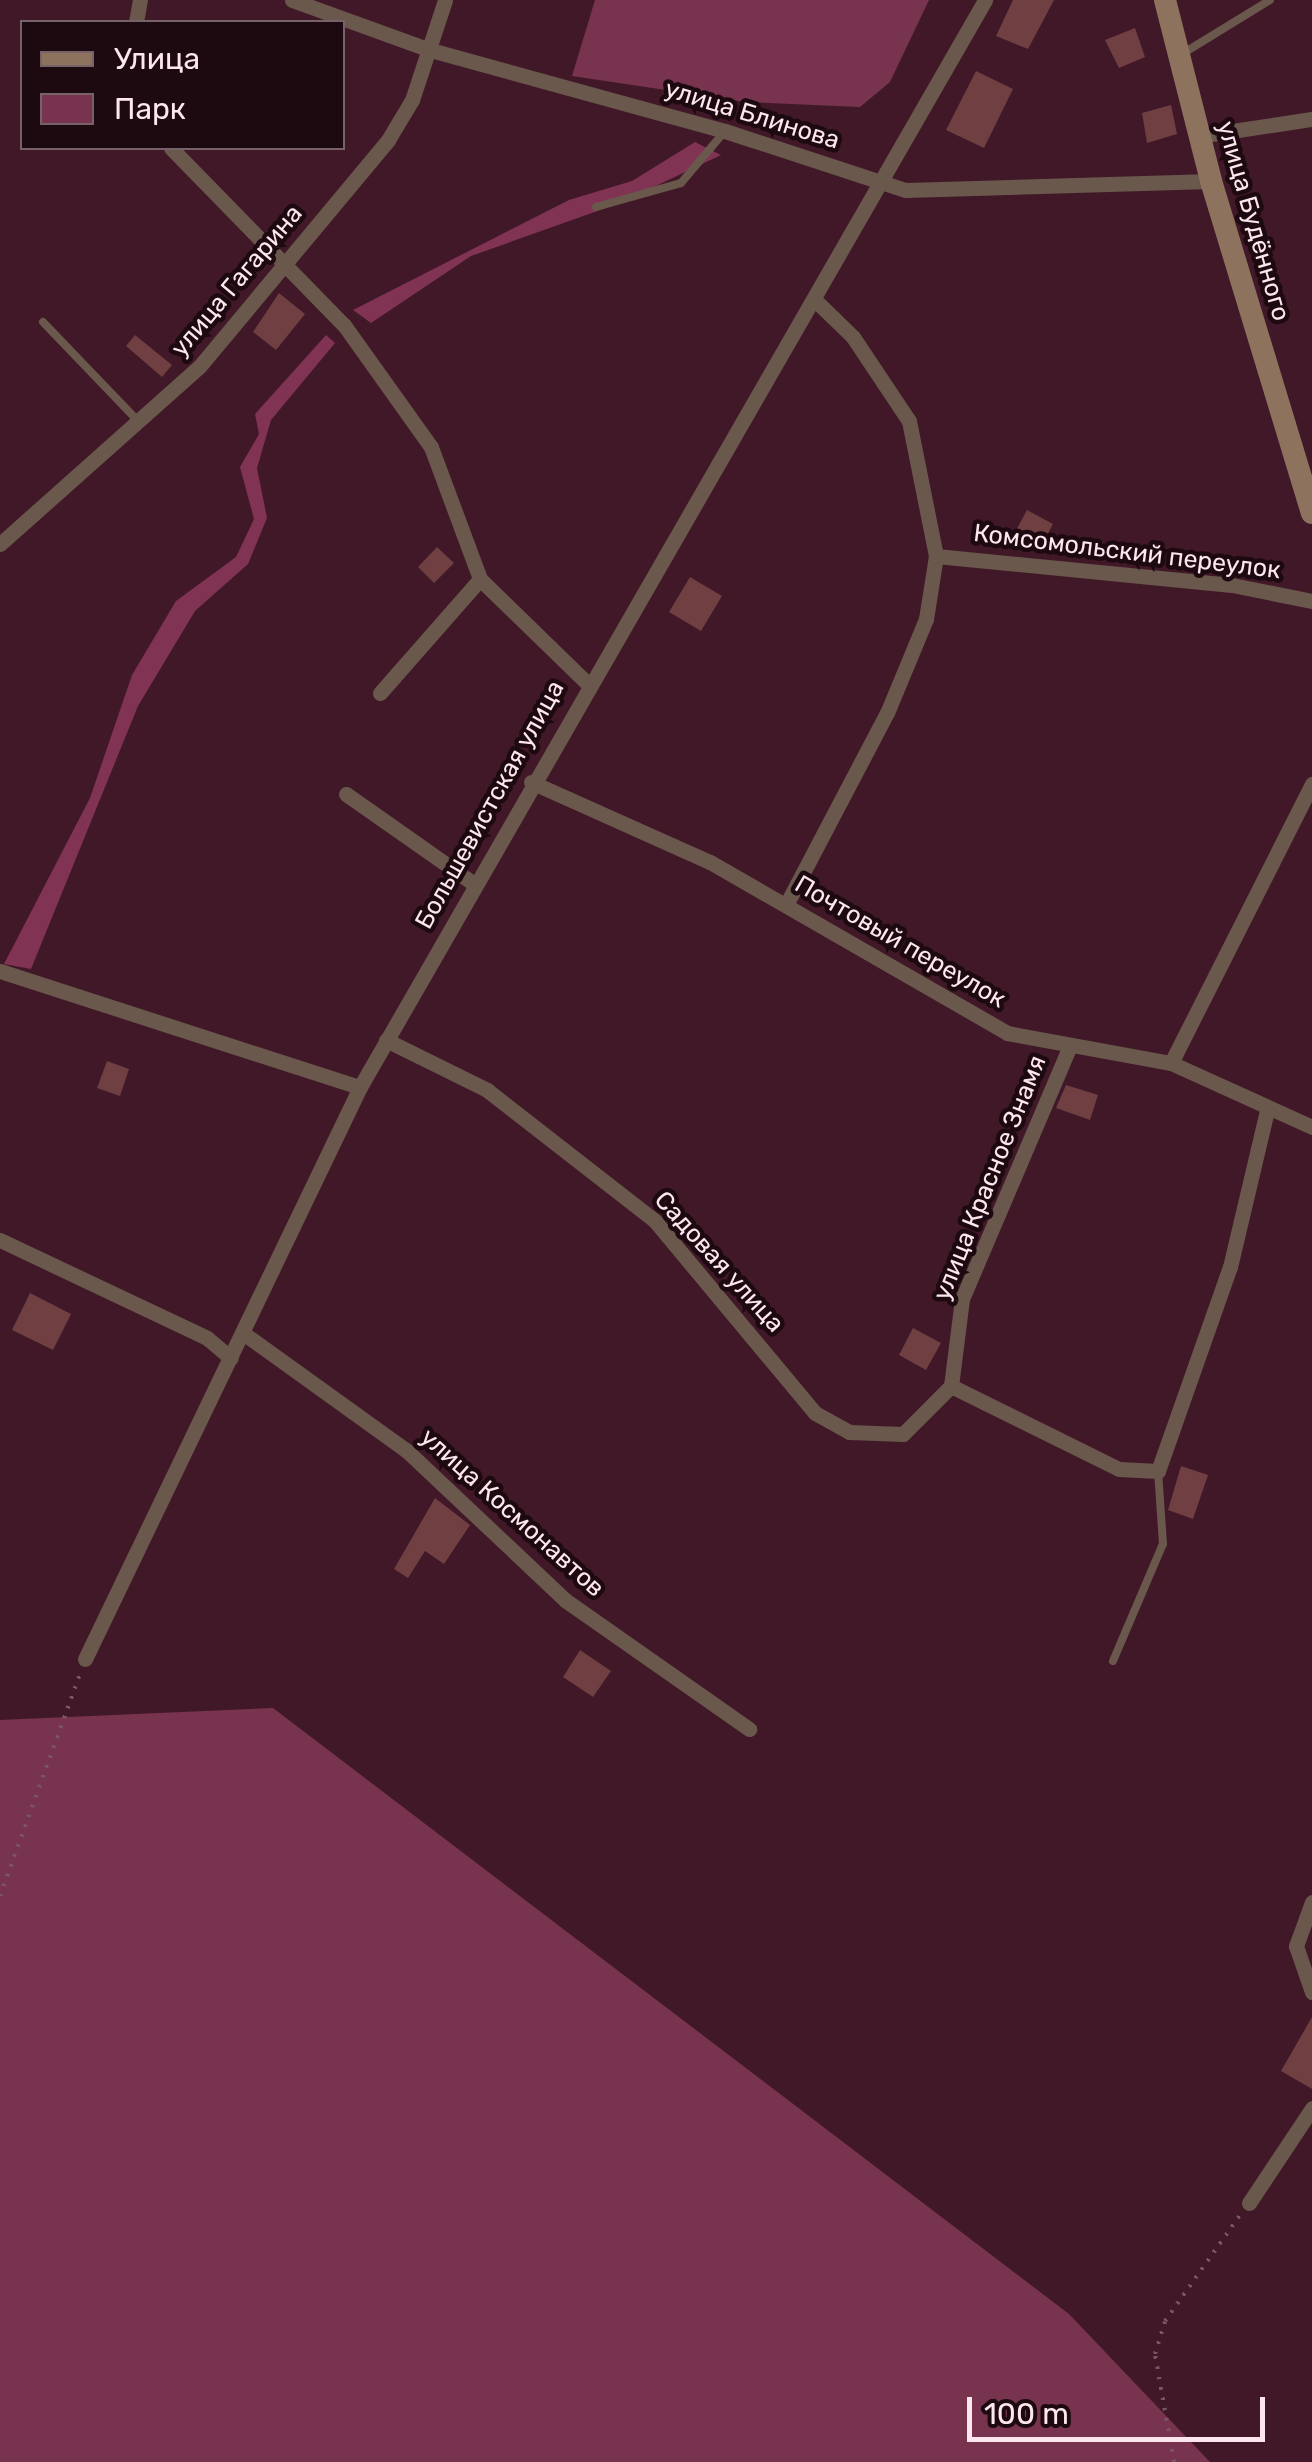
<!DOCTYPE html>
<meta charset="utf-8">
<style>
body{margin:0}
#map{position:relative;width:1312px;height:2462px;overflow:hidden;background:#411828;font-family:Rubik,sans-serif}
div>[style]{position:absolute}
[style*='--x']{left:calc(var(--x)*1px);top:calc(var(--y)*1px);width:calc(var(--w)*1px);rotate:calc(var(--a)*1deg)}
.green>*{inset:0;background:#78344f}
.forest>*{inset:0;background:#803352}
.building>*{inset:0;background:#6f3f41}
.path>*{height:4px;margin-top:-2px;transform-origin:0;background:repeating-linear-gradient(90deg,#7a5664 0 2.5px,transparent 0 10.5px)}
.lane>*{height:8px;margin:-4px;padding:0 4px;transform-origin:4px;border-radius:4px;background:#69584b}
.street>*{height:15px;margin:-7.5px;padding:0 7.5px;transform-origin:7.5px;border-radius:7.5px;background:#69584b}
.secondary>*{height:22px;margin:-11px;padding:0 11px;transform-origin:11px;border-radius:11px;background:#8d725e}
span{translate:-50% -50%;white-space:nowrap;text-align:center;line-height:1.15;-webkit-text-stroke:9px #1d0a11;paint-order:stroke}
.street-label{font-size:25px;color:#fde6ed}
.legend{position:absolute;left:20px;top:20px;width:325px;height:130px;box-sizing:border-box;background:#1d0a11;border:2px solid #776269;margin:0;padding:12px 18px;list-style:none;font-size:30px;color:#fde6ed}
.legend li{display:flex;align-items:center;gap:20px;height:50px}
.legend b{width:50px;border:2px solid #776269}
.scale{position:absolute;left:967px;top:2397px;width:298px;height:45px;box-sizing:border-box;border:5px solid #fde6ed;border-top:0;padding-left:12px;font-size:30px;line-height:35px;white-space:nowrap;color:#fde6ed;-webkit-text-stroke:8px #1d0a11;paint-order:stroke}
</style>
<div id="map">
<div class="green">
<i style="clip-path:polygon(595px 0,929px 0,890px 82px,860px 107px,746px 102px,572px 76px)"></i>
<i style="clip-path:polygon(273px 1708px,1069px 2314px,1210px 2462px,0 2462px,0 1720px)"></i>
</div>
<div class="forest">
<i style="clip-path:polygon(695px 142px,721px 155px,620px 203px,471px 256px,371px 323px,353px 310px,569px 200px,632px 181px)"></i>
<i style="clip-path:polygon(326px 335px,335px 343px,271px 420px,257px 468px,267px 518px,248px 564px,195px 611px,138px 706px,31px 969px,4px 964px,90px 798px,132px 675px,176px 601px,236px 557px,254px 519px,240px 467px,259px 434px,255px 414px)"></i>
</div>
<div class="building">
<i style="clip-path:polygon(1013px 0,1054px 0,1028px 49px,996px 36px)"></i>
<i style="clip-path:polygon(1135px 28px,1145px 57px,1119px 68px,1105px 40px)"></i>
<i style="clip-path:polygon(976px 71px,1013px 89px,984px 148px,946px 130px)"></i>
<i style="clip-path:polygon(1171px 105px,1177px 134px,1147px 143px,1142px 113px)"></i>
<i style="clip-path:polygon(279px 293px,305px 314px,276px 350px,253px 332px)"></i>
<i style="clip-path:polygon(135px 335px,172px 365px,162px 377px,126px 346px)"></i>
<i style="clip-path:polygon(1027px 510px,1053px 524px,1039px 550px,1013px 536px)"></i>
<i style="clip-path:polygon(437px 547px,454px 563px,434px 583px,418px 567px)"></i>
<i style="clip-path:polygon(690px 577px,722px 596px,701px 631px,669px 612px)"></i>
<i style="clip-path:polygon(107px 1061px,129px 1069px,120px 1096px,97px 1088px)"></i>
<i style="clip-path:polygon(1066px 1085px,1098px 1095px,1090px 1120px,1056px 1108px)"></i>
<i style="clip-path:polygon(30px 1293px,71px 1314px,53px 1350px,12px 1330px)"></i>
<i style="clip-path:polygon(913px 1328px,941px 1343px,926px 1370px,899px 1355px)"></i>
<i style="clip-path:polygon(1181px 1466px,1208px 1475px,1193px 1519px,1168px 1510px)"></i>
<i style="clip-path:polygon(435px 1498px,470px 1525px,444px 1564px,425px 1551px,408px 1578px,394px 1569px)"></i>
<i style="clip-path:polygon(580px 1650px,611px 1671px,593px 1697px,563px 1677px)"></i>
<i style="clip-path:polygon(1312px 2017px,1312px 2089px,1281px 2071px)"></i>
</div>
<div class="path">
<i style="--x:0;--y:1896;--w:236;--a:-70.2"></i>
<i style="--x:1174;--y:2462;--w:110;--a:-100"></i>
<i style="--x:1155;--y:2354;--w:34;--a:-73"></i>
<i style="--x:1165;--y:2321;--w:130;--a:-54.7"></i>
</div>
<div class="lane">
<i style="--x:1182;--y:54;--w:103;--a:-31.5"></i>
<i style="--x:596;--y:207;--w:88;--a:-15.8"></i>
<i style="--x:681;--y:183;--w:68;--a:-49.8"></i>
<i style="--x:43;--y:322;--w:140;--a:46.2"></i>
<i style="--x:1113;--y:1661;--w:127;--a:-66.9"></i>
<i style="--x:1163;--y:1544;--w:73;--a:-93.9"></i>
</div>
<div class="street">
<i style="--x:292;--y:0;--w:144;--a:19.9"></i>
<i style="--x:427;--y:49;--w:309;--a:15.4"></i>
<i style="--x:725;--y:131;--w:190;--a:18.1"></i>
<i style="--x:906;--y:190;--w:305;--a:-1.7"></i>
<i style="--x:136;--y:22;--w:22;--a:-80"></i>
<i style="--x:1199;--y:136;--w:114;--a:-8.6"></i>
<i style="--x:171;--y:148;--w:248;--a:45.7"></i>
<i style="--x:344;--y:325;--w:150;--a:54.5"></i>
<i style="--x:431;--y:447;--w:141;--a:69.6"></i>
<i style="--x:480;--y:579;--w:149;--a:44.2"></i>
<i style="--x:0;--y:544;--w:266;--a:-41.7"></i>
<i style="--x:199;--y:367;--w:295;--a:-50.2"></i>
<i style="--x:388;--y:140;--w:47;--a:-59"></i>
<i style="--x:412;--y:100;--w:105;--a:-71.7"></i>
<i style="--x:936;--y:556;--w:297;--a:5.6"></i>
<i style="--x:1232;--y:585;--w:82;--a:11.3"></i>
<i style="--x:380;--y:693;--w:152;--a:-48.7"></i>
<i style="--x:531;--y:782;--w:196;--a:24.1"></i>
<i style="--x:710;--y:862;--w:343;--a:29.9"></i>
<i style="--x:1007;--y:1033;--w:167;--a:10.4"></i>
<i style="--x:1171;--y:1063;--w:155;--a:24.4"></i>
<i style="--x:346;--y:794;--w:156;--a:35.1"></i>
<i style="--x:786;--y:905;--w:217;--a:-62.3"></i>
<i style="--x:887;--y:713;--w:102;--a:-67.5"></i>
<i style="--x:926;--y:619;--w:64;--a:-81"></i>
<i style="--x:936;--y:556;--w:138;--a:-101.3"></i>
<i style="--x:909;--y:421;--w:101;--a:-123.7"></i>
<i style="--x:853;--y:337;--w:54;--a:-135.7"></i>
<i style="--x:0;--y:971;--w:378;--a:17.9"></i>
<i style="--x:386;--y:1040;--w:113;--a:26.3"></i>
<i style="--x:487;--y:1090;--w:213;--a:37.9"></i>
<i style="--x:655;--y:1221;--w:250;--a:50.2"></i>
<i style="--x:815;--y:1413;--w:39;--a:29"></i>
<i style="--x:849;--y:1432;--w:54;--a:2.1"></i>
<i style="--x:903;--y:1434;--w:68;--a:-45"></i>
<i style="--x:1171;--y:1063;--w:313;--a:-63.2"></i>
<i style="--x:0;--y:1240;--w:229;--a:25.3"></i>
<i style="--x:207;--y:1338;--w:31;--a:40"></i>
<i style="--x:243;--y:1333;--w:201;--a:35.7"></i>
<i style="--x:406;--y:1450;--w:219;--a:43.3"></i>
<i style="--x:565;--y:1600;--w:225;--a:35"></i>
<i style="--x:951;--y:1386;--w:187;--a:26.3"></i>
<i style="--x:1119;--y:1469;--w:39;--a:3"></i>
<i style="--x:1158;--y:1471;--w:216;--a:-70.6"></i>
<i style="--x:1230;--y:1267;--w:160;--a:-76.7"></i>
<i style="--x:951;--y:1386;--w:88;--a:-82.8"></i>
<i style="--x:962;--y:1299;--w:273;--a:-66.9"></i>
<i style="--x:85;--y:1659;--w:635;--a:-64.32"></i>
<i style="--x:360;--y:1087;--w:1254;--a:-60.1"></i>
<i style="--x:1312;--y:1902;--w:47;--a:110"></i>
<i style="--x:1296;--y:1946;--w:49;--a:70.8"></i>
<i style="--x:1249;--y:2203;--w:114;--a:-56.4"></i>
</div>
<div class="secondary">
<i style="--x:1165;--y:0;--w:187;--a:75.7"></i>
<i style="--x:1211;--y:181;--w:347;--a:73.1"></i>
</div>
<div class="street-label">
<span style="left:752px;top:115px;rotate:17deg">улица Блинова</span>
<span style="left:1253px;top:221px;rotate:74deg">улица Будённого</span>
<span style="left:237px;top:281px;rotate:-50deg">улица Гагарина</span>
<span style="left:1127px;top:552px;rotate:7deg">Комсомольский переулок</span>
<span style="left:490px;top:805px;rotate:-61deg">Большевистская улица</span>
<span style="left:900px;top:942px;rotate:30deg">Почтовый переулок</span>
<span style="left:990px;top:1178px;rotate:-68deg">улица Красное Знамя</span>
<span style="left:719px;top:1262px;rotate:48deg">Садовая улица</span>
<span style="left:512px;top:1513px;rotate:42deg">улица Космонавтов</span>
</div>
<ul class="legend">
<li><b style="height:12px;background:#8d725e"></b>Улица</li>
<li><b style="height:28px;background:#78344f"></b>Парк</li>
</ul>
<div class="scale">100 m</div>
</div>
